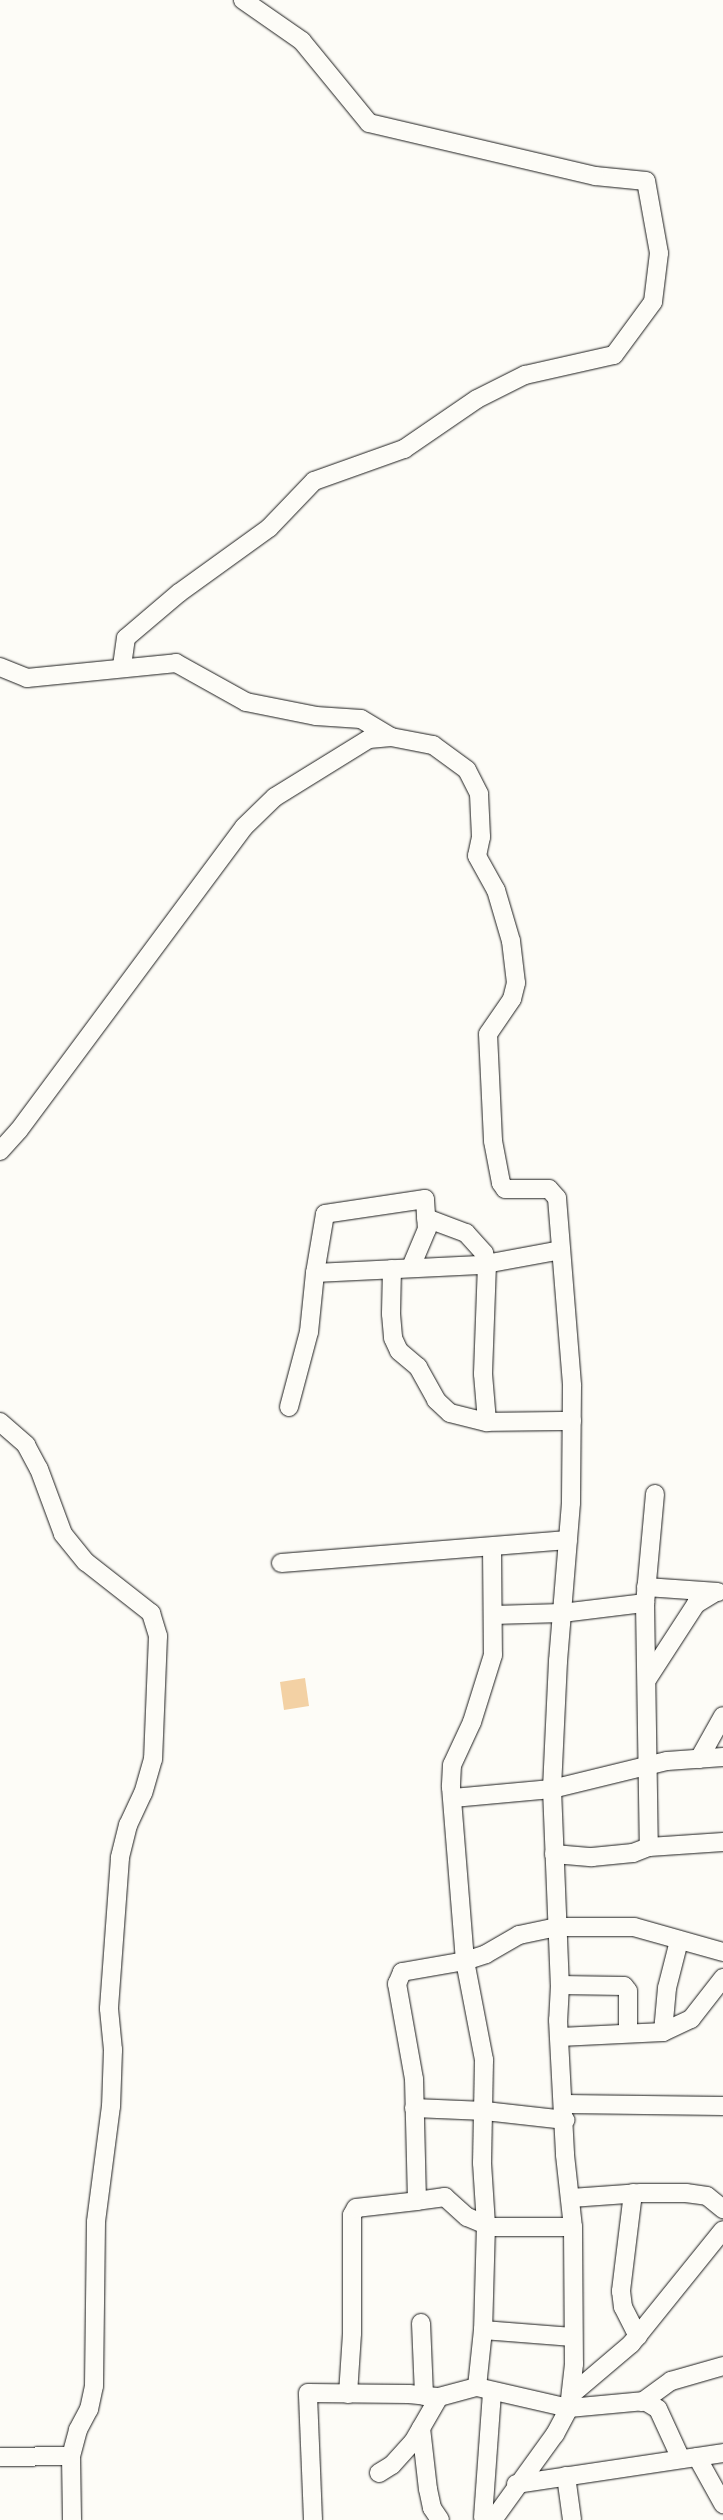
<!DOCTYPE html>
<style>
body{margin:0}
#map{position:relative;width:723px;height:2520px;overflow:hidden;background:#fdfcf7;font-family:Mali,sans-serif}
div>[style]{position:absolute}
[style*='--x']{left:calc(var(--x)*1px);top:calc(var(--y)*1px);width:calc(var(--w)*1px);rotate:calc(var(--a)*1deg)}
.building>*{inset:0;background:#f3d1a4}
.roads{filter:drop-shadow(0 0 1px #1c1c1c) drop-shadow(0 0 1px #1c1c1c)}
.street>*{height:18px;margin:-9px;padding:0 9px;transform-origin:9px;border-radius:9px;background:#fdfcf7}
span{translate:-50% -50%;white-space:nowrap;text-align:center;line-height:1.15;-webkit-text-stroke:4px #fdfcf7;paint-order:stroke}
</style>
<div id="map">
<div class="building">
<i style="clip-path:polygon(305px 1678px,309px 1706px,284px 1710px,280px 1682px)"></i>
</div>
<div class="roads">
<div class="street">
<i style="--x:122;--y:666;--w:28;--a:-82"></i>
<i style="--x:126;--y:638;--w:70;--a:-40.3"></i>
<i style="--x:179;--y:593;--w:111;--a:-35.8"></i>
<i style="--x:269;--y:528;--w:65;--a:-46.2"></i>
<i style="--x:314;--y:481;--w:96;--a:-19.6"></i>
<i style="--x:404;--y:449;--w:88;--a:-34.4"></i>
<i style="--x:477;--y:399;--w:54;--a:-26.6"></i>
<i style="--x:525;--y:375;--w:91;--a:-12.7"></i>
<i style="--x:614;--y:355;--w:66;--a:-53.7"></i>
<i style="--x:653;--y:302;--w:49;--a:-83"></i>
<i style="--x:659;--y:253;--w:73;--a:-100.2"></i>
<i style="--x:646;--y:181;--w:51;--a:-174.4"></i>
<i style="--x:595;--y:176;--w:232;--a:-166.8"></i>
<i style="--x:369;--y:123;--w:106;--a:-129.3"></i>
<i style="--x:302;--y:41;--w:72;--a:-145.2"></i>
<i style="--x:0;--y:667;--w:29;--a:22"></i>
<i style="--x:27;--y:678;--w:150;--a:-5.7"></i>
<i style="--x:176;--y:663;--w:80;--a:29.1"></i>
<i style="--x:246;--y:702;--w:71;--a:11.3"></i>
<i style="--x:316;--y:716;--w:45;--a:3.8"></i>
<i style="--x:361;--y:719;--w:35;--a:31"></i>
<i style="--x:0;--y:1151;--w:28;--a:-48"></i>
<i style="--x:19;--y:1130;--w:377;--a:-53.4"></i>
<i style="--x:244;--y:827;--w:43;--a:-44.1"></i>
<i style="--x:275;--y:797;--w:110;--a:-31.7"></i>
<i style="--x:369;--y:739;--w:22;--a:-5"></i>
<i style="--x:391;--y:737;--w:43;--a:10.8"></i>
<i style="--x:433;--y:745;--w:42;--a:36.3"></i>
<i style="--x:467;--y:770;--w:27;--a:63"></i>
<i style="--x:479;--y:794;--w:43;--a:87.3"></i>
<i style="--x:481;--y:837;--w:19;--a:102"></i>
<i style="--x:477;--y:856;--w:39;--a:61"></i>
<i style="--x:496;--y:890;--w:53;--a:73.6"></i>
<i style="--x:511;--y:941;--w:42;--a:83.2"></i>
<i style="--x:516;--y:983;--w:16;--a:104"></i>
<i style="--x:512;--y:999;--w:42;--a:124.4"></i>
<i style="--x:488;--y:1034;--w:107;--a:87.3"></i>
<i style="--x:493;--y:1141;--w:43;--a:79.2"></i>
<i style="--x:501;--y:1183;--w:7;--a:56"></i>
<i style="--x:505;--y:1189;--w:44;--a:0"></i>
<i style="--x:549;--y:1189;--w:12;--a:48"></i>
<i style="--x:557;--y:1198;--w:189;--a:85.4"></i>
<i style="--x:572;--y:1386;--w:117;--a:90.5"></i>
<i style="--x:571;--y:1503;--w:159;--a:94.7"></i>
<i style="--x:558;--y:1661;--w:128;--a:92.7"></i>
<i style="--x:552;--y:1789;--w:196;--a:87.7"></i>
<i style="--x:560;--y:1985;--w:35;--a:93"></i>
<i style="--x:558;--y:2020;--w:135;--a:87"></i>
<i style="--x:565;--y:2155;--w:72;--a:83.7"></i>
<i style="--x:573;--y:2227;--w:137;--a:89.6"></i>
<i style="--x:574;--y:2364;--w:44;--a:96.5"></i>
<i style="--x:569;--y:2408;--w:30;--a:118"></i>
<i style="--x:555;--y:2434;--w:106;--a:125.8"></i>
<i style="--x:426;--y:1218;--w:43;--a:20.6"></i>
<i style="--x:466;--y:1233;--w:27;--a:48"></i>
<i style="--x:484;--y:1253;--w:11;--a:75"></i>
<i style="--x:487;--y:1264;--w:110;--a:92.1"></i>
<i style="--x:483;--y:1374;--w:48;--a:85.2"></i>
<i style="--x:487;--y:1422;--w:85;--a:-0.7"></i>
<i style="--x:411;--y:1267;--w:41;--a:-67.2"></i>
<i style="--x:427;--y:1229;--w:30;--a:-94"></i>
<i style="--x:425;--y:1199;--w:101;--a:171.5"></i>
<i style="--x:325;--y:1214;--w:60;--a:99.6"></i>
<i style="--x:315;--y:1273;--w:165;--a:-2.8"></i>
<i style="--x:480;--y:1265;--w:82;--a:-10.5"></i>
<i style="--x:392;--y:1269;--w:45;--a:91.3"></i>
<i style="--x:391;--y:1314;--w:24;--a:85"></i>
<i style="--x:393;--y:1338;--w:14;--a:65"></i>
<i style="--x:399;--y:1351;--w:25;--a:40"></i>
<i style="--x:418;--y:1367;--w:38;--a:61"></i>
<i style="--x:436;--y:1400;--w:19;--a:43"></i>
<i style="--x:450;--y:1413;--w:38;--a:14"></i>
<i style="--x:289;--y:1407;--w:78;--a:-75.1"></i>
<i style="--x:309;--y:1332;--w:59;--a:-84.2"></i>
<i style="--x:0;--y:1422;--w:35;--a:41"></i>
<i style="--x:26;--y:1445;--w:27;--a:62"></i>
<i style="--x:39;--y:1469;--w:69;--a:69.7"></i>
<i style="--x:63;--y:1534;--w:36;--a:51"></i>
<i style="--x:86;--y:1562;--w:83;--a:38.1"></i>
<i style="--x:151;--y:1613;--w:24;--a:73"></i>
<i style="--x:158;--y:1636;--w:123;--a:92.3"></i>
<i style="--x:153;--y:1759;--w:35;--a:106"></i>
<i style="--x:143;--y:1793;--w:35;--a:115"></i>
<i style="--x:128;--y:1825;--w:34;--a:104"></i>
<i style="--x:120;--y:1858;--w:151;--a:94.2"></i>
<i style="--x:109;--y:2009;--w:41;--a:84.4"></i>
<i style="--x:113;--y:2050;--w:56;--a:92"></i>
<i style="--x:111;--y:2106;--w:117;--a:97.4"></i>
<i style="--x:96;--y:2222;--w:164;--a:90.7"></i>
<i style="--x:94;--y:2386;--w:24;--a:102"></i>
<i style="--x:89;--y:2409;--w:24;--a:118"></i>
<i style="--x:78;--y:2430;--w:27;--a:105"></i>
<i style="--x:71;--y:2456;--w:64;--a:89.1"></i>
<i style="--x:655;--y:1494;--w:109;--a:95.2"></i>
<i style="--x:645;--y:1603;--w:244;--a:89.1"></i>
<i style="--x:649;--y:1847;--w:74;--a:-3.9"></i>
<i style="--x:492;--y:1547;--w:108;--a:89.5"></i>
<i style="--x:493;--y:1655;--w:70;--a:107.4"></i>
<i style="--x:472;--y:1722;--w:47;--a:114.9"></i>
<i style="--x:452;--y:1765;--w:22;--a:93"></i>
<i style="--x:451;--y:1787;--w:175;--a:85.4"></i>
<i style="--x:465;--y:1961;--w:101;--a:79.1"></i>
<i style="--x:484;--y:2060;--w:103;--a:91.1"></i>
<i style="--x:482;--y:2163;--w:62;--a:86.3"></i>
<i style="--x:486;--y:2225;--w:105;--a:91.6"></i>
<i style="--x:483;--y:2330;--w:57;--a:96"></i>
<i style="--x:477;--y:2387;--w:94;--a:12.9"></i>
<i style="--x:569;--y:2408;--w:76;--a:-5.3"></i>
<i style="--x:645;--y:2401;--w:15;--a:32"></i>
<i style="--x:658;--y:2409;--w:55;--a:65.3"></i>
<i style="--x:281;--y:1563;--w:288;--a:-4.6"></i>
<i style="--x:646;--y:1587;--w:72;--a:4"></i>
<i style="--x:493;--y:1615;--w:69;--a:-1.7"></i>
<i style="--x:562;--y:1613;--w:84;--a:-6.9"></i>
<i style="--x:648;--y:1678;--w:88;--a:-57"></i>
<i style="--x:696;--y:1604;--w:23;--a:-31"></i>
<i style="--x:699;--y:1759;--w:49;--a:-60.8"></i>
<i style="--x:453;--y:1798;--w:99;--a:-5.2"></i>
<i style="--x:552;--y:1789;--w:118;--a:-13.7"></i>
<i style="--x:667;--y:1761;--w:56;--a:-4.1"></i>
<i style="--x:554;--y:1854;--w:38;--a:5"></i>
<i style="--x:592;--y:1857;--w:41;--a:-5.6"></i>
<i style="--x:633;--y:1853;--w:17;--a:-21"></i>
<i style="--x:560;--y:1985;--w:64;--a:0.9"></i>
<i style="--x:624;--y:1986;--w:6;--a:51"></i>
<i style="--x:628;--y:1991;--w:42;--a:90"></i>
<i style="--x:663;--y:2032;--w:44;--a:-84.8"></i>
<i style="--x:667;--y:1988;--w:49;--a:-75.7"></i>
<i style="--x:560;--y:2037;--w:103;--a:-2.8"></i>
<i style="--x:663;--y:2032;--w:31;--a:-25"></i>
<i style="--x:691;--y:2019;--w:52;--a:-52"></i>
<i style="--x:565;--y:2104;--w:158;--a:0.7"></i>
<i style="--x:414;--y:2108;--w:71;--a:2.4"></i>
<i style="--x:485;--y:2111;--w:81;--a:6.4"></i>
<i style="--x:633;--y:2193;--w:99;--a:97"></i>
<i style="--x:621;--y:2291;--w:16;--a:83"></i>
<i style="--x:623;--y:2307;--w:33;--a:63"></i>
<i style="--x:571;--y:2198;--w:70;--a:-4.1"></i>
<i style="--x:641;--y:2193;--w:45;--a:0"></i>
<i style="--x:686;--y:2193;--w:21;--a:8"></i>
<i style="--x:707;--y:2196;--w:21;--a:39"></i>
<i style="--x:573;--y:2227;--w:82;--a:180"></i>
<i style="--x:491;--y:2227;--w:26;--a:-157"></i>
<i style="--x:467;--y:2217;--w:30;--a:-138"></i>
<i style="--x:445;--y:2197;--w:28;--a:172"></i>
<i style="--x:417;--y:2201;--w:122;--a:-91.4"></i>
<i style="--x:414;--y:2079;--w:97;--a:-100.1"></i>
<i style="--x:397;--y:1984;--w:13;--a:-67"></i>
<i style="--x:402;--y:1972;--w:64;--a:-9.9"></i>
<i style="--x:465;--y:1961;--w:22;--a:-18"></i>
<i style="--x:486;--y:1954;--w:38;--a:-30"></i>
<i style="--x:519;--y:1935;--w:40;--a:-12"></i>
<i style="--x:558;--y:1927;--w:76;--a:0"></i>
<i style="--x:634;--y:1927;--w:92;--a:15.7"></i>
<i style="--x:421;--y:2323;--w:73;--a:87.6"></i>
<i style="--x:483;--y:2330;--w:90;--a:4.4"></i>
<i style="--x:348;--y:2394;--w:61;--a:-86.2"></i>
<i style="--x:352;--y:2333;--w:118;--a:-90"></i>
<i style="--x:352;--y:2215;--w:8;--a:-60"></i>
<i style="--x:356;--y:2208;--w:61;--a:-6.5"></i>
<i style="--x:571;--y:2395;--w:79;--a:-40.4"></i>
<i style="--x:631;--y:2344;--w:146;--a:-51.1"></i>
<i style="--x:642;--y:2402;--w:36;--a:-36"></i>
<i style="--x:671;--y:2381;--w:54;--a:-16.1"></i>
<i style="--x:421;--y:2428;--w:61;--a:83.5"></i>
<i style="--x:428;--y:2489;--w:19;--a:78"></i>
<i style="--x:432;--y:2508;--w:14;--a:56"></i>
<i style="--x:0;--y:2457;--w:71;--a:-0.8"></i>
<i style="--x:697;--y:2457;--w:54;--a:61"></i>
<i style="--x:379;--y:2473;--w:15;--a:-32"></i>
<i style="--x:392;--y:2465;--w:31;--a:-48"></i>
<i style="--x:413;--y:2442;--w:52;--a:-60"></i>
<i style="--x:439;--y:2397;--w:39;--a:-15"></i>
<i style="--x:566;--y:2476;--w:44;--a:82.2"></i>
<i style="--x:516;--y:2484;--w:209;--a:-8.5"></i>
<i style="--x:483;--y:2518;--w:127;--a:-85.9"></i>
<i style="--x:313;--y:2520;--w:127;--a:-92.3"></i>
<i style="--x:308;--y:2393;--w:101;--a:0.6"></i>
<i style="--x:409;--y:2394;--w:30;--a:6"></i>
</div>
</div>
</div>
